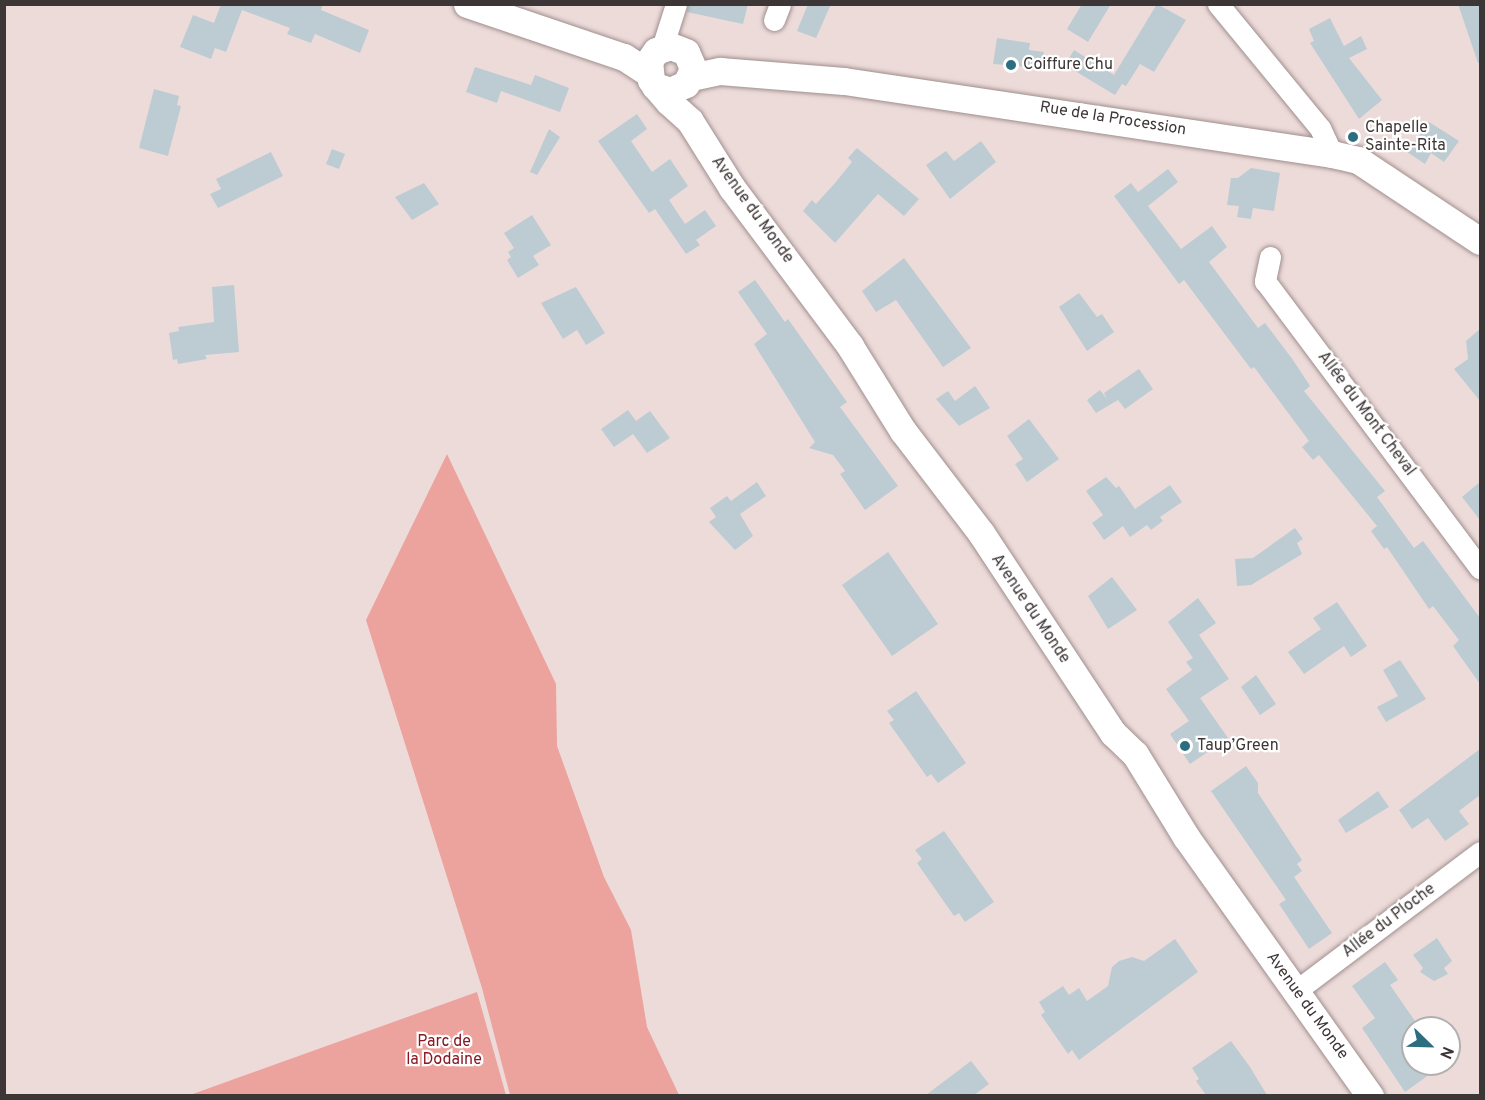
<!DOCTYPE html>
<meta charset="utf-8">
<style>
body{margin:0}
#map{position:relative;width:1485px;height:1100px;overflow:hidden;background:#eddbda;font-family:Overpass,sans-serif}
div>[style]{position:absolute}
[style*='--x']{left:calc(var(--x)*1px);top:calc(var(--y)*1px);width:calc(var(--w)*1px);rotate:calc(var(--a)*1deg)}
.green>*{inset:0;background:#eca29d}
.building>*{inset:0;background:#bcccd2}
.roads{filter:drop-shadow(0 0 2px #9f8f8e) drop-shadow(0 0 2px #9f8f8e)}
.minor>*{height:21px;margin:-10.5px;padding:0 10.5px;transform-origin:10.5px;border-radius:10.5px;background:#fff}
.tertiary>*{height:27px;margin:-13.5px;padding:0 13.5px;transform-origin:13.5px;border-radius:13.5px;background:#fff}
.dots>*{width:16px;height:16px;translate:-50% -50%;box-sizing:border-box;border:3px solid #fff;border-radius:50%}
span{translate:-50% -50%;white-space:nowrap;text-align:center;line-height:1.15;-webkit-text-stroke:4.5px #fff;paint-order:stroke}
.poi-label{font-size:16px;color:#3d3636}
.left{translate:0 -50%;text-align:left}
.street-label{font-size:16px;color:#3d3636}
.park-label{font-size:16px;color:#871721}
.frame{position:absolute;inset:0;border:6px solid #3d3636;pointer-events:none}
.north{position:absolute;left:1401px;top:1016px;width:60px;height:60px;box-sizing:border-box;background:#fff;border:2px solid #b1afaf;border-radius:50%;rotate:113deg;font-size:16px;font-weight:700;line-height:24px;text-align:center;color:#3d3636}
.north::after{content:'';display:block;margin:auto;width:21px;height:27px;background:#2c6d80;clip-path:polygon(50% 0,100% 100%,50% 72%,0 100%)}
</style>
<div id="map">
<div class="green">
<i style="clip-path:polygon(447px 454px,556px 684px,557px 746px,604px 877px,631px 930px,647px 1027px,679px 1095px,510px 1095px,482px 988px,366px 620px)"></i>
<i style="clip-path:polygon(477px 992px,506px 1095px,190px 1095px)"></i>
</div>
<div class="building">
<i style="clip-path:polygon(221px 4px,323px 4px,321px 10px,369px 30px,360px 53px,315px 34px,311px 43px,287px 34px,290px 28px,242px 10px,226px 52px,215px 48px,211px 59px,180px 47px,193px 15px,214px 23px)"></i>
<i style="clip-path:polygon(688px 4px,748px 4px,743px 24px,687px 12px)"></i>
<i style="clip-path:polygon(808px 4px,831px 4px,816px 38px,797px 31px)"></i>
<i style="clip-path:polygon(1082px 4px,1111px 4px,1088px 42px,1067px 29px)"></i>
<i style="clip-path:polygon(1157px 4px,1186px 20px,1154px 72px,1140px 64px,1126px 86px,1122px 84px,1115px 95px,1065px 65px,1074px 50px,1114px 75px)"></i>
<i style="clip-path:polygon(1458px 4px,1480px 4px,1480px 63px,1478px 63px)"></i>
<i style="clip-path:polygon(1330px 18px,1344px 46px,1361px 36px,1367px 49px,1349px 58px,1382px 100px,1359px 119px,1310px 43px,1314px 41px,1309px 29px)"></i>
<i style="clip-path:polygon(997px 38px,1030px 43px,1029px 50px,1044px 52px,1041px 68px,993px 64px)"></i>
<i style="clip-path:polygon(475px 67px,531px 85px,535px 75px,569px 88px,560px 112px,501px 91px,497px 103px,466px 92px)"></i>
<i style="clip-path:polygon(154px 89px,179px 96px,177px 105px,181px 106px,168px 156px,139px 148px)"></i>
<i style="clip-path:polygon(637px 114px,647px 129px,631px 141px,652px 172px,670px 159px,688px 186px,669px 200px,685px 224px,705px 210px,716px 226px,696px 240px,700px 245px,686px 254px,655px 209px,649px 213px,598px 141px)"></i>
<i style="clip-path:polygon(1429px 122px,1459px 141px,1444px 162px,1431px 153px,1425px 164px,1407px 152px)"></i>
<i style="clip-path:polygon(549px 129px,560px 137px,537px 175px,530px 172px)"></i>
<i style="clip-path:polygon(981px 141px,996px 162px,950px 199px,926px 165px,946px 151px,954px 161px)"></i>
<i style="clip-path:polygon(857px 148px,919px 199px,904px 216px,878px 194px,835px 243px,803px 211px,812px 200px,816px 204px,835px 183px,852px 162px,848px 158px)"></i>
<i style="clip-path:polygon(332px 149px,345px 154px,339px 169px,326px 164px)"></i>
<i style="clip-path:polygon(271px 152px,283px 176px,218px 208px,210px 194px,221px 189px,216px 179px)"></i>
<i style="clip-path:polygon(1251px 168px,1280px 173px,1274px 211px,1253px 208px,1251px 219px,1237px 217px,1239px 206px,1227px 205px,1231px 178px,1238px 178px)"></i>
<i style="clip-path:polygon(1168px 169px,1178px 182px,1148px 206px,1181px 249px,1212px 226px,1227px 247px,1209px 262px,1258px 328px,1265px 323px,1293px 360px,1310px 386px,1304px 391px,1385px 491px,1377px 497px,1414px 548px,1423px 541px,1480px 618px,1480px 684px,1453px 646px,1459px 640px,1433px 606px,1429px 609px,1387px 547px,1384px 549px,1371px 531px,1377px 526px,1319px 455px,1313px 460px,1302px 447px,1309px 441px,1254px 367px,1251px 369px,1184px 280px,1179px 284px,1114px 196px,1131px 183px,1138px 192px)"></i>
<i style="clip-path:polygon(424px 183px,439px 204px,412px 220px,395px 197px)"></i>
<i style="clip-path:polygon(532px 215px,551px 245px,533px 256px,539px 265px,518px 278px,507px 260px,511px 257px,508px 252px,514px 248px,504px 233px)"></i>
<i style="clip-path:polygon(904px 258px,971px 348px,943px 367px,896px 300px,876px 312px,862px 291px)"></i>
<i style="clip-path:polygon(755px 280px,785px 322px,788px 319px,847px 402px,840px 407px,898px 486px,865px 510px,840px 474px,845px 471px,833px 455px,809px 448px,815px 442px,754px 344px,767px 334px,738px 292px)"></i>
<i style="clip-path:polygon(234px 285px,239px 352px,205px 355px,207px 359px,178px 364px,177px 359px,173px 360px,169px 333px,179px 331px,178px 327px,214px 322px,212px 287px)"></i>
<i style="clip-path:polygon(576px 287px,605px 333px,586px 345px,577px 330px,563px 339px,541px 303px)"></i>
<i style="clip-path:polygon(1079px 293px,1097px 317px,1102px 314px,1114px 332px,1087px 351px,1059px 307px)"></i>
<i style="clip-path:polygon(1480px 329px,1480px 401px,1454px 369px,1468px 359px,1466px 341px)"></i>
<i style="clip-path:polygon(1139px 369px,1153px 389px,1125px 409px,1118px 400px,1096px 413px,1087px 400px,1100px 390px,1107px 399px,1104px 393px)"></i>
<i style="clip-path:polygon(975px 386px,990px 408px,959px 426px,936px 399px,948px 391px,955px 401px)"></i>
<i style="clip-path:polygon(628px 410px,636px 421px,650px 411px,670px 438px,647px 453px,633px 434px,614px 447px,601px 429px)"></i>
<i style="clip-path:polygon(1029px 419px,1059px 459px,1027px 482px,1015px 464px,1023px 459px,1007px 436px)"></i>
<i style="clip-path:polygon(1106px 477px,1116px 488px,1119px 486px,1135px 509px,1170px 485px,1182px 502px,1160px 517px,1163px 521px,1151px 530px,1147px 525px,1130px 537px,1123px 526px,1104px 540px,1092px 523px,1103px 515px,1086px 491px)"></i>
<i style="clip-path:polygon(757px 482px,766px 496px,740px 514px,753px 536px,735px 550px,709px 522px,716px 517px,710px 508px,727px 496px,731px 501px)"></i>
<i style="clip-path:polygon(1480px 482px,1480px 520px,1462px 497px)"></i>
<i style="clip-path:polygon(1295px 528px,1303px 539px,1297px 543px,1302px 554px,1251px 585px,1237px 586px,1235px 559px,1253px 558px)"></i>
<i style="clip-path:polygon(888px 552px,938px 624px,892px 656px,842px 585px)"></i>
<i style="clip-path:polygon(1112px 577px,1137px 610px,1108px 629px,1088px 596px)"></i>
<i style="clip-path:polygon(1198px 598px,1216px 623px,1199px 635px,1229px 679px,1200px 698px,1228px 738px,1190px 764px,1170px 734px,1189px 721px,1166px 689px,1192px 670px,1186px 662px,1193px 658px,1168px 622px)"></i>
<i style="clip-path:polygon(1337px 602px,1367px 646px,1351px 657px,1344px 646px,1304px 674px,1288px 652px,1321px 629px,1313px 618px)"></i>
<i style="clip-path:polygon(1400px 660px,1426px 699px,1386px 722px,1377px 707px,1398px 696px,1383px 670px)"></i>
<i style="clip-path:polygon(1256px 675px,1276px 704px,1260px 715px,1241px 687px)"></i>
<i style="clip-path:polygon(916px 691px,966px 763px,938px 783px,931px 774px,927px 777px,889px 723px,894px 720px,887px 711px)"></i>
<i style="clip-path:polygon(1480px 749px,1480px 795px,1459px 811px,1469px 824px,1445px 841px,1428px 818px,1412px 829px,1399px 810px)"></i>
<i style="clip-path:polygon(1246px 766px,1258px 783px,1258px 793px,1302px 860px,1297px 864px,1302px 871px,1294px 877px,1332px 933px,1309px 949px,1279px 904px,1286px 900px,1211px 791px)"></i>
<i style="clip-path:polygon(1378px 791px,1389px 807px,1346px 833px,1338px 820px)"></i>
<i style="clip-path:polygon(944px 831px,994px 902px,965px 922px,959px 913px,954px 916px,917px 863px,922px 859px,915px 850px)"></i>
<i style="clip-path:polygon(1437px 938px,1452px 961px,1444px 968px,1448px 974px,1434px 981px,1420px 972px,1423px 968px,1413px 955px)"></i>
<i style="clip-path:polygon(1175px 939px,1198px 972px,1079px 1060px,1072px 1050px,1068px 1054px,1041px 1015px,1045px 1012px,1039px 1002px,1063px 986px,1069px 995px,1079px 988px,1087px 1001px,1108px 986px,1112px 967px,1119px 961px,1132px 957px,1144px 961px)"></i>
<i style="clip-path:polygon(1385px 962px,1398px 980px,1390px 985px,1417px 1024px,1413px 1027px,1413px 1064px,1444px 1064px,1405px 1092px,1362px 1028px,1375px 1018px,1352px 986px)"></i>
<i style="clip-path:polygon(1231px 1041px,1250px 1067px,1267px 1095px,1206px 1095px,1196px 1081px,1199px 1079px,1192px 1068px)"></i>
<i style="clip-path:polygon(971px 1061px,989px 1084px,974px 1095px,926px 1095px)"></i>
</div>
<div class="roads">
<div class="minor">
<i style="--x:1218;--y:4;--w:161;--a:50.6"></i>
<i style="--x:1320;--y:128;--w:29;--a:65"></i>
<i style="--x:774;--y:20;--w:17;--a:-69"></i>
<i style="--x:662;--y:48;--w:46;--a:-72.3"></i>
<i style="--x:1270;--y:257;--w:25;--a:102"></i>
<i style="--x:1265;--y:281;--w:359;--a:53.2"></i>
<i style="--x:1297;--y:990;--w:229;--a:-37"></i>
</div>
<div class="tertiary">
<i style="--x:467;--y:4;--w:166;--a:18.7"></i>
<i style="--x:624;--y:57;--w:30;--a:33"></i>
<i style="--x:691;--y:77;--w:30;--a:-12"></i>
<i style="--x:720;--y:71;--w:124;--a:4.6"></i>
<i style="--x:844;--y:81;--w:493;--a:8.5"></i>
<i style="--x:1332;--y:154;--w:27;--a:13"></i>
<i style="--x:1358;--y:160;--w:146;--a:33.6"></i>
<i style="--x:655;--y:86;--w:16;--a:18"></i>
<i style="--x:670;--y:91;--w:17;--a:-24"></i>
<i style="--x:686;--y:84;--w:17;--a:-66"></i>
<i style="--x:693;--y:68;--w:17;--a:-114"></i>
<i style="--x:686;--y:52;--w:17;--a:-159"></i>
<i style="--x:670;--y:46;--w:15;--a:160"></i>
<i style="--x:656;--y:51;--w:12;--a:125"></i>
<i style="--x:649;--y:61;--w:19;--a:84"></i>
<i style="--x:651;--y:80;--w:7;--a:56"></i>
<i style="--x:655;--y:86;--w:21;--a:49"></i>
<i style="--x:669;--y:102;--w:28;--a:42"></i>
<i style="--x:690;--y:121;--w:79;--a:57.9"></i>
<i style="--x:732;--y:188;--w:197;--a:53.2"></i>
<i style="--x:850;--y:346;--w:100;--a:58.1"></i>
<i style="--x:903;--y:431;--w:128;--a:52.6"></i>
<i style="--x:981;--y:533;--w:240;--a:56.6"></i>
<i style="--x:1113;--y:733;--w:30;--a:44"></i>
<i style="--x:1135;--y:754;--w:97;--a:58.4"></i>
<i style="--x:1186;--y:837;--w:318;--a:54.6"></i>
</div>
</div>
<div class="dots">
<i style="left:1011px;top:65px;background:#2c6d80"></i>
<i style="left:1353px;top:137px;background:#2c6d80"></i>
<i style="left:1185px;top:746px;background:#2c6d80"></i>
</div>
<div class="poi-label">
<span class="left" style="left:1023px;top:65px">Coiffure Chu</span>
<span class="left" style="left:1365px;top:137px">Chapelle<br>Sainte-Rita</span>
<span class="left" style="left:1197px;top:746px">Taup’Green</span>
</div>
<div class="street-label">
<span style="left:1113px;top:119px;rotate:9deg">Rue de la Procession</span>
<span style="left:752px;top:210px;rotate:54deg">Avenue du Monde</span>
<span style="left:1366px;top:414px;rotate:53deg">Allée du Mont Cheval</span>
<span style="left:1030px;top:609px;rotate:56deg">Avenue du Monde</span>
<span style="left:1389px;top:921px;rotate:-37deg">Allée du Ploche</span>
<span style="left:1307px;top:1006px;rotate:54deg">Avenue du Monde</span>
</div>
<div class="park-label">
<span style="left:444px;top:1051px">Parc de<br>la Dodaine</span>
</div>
<div class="frame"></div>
<div class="north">N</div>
</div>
